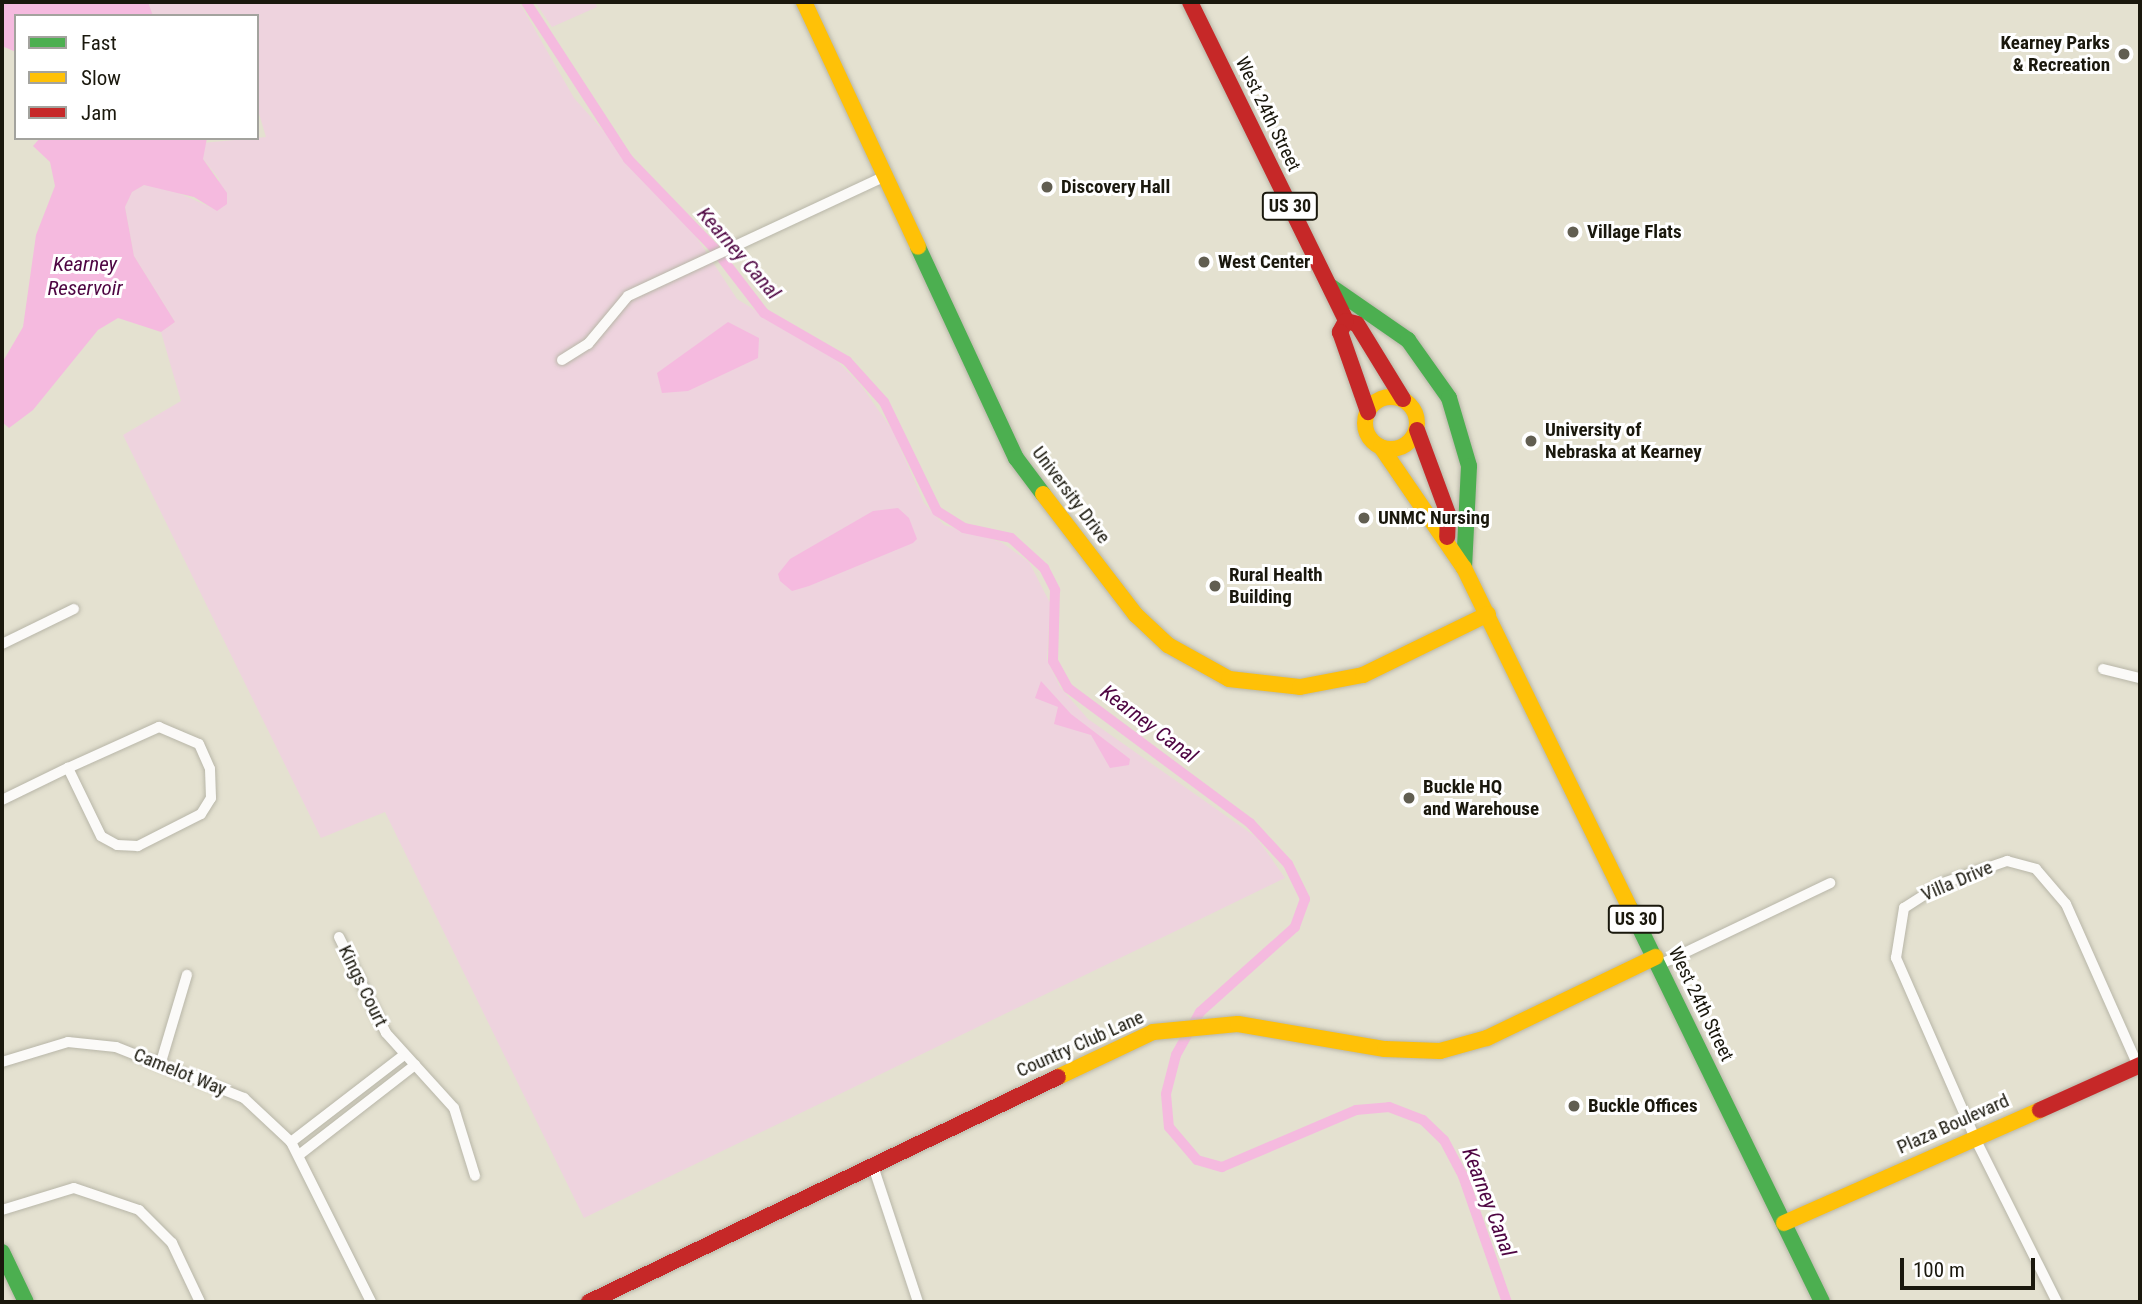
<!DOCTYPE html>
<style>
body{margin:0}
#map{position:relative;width:2142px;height:1304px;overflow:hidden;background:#e4e1d0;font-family:"Roboto Condensed",sans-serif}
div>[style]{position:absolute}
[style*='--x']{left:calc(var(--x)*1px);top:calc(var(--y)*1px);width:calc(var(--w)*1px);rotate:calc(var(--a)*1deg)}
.green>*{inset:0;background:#eed3de}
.water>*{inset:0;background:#f5badf}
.canal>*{height:10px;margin:-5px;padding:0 5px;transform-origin:5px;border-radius:5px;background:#f5badf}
.roads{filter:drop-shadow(0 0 2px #b8b6a8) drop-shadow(0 0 2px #b8b6a8)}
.street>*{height:10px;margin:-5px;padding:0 5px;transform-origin:5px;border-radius:5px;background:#fbfaf8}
.fast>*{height:16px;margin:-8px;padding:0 8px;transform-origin:8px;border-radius:8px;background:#4caf50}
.slow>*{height:16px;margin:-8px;padding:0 8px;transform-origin:8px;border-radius:8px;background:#ffc107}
.slow>.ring{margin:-8px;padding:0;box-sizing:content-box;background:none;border:16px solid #ffc107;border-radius:50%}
.jam>*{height:16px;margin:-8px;padding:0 8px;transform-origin:8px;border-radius:8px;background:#c62828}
.dots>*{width:19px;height:19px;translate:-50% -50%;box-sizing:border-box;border:4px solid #fff;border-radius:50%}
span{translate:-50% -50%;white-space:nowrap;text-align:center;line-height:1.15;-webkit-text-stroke:6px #fff;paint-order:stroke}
.shield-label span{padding:2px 5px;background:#fff;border:2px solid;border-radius:5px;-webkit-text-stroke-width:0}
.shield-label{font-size:18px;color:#1a180d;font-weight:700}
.poi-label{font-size:19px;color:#1a180d;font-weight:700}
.right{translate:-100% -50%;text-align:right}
.left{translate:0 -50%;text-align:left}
.street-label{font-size:19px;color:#1a180d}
.water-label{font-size:21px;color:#4e0542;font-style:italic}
.frame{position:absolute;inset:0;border:4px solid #1a180d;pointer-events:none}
.legend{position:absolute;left:14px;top:14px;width:245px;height:126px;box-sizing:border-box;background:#fff;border:2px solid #a3a39e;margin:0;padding:9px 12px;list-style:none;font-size:21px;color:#1a180d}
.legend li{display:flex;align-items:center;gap:14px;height:35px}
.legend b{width:35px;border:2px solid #a3a39e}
.scale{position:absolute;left:1900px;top:1258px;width:135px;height:32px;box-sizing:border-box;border:4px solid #1a180d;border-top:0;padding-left:9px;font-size:21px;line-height:24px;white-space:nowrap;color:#1a180d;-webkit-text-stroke:5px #fff;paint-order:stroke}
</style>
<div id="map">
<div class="green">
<i style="clip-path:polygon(148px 2px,519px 2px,574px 98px,691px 229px,737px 299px,835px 359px,860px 384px,893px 431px,924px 503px,944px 525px,1001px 542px,1029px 562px,1050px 603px,1047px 659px,1060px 687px,1088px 719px,1256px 837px,1285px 878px,584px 1218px,385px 812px,321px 838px,123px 435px,181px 401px,161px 332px,175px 322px,134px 256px,125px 207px,132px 192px,144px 185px,165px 187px,217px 210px,219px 179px,203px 159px,202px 143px,266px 137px,257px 107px,257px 16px,153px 16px)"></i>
<i style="clip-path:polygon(535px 2px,595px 2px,597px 7px,552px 27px)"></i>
</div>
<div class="water">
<i style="clip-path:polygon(2px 2px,148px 2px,153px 16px,16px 16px,16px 52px,2px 46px)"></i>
<i style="clip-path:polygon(40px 138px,207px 138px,203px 159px,227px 193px,227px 204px,217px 211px,194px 197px,144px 185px,132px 192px,125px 207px,134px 256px,175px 322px,161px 332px,118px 318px,98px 330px,33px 410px,9px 428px,2px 422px,2px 363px,23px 327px,36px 235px,55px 186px,50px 162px,33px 146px)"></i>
<i style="clip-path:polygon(728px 322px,759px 338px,758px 358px,688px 391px,662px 393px,657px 373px)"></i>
<i style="clip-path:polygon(898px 508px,909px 518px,917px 539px,913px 543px,809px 586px,792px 591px,780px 581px,778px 574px,790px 559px,873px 511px)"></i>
<i style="clip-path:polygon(1041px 681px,1071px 714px,1130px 759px,1129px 765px,1110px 768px,1091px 735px,1054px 724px,1058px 707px,1035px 698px)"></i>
</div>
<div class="canal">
<i style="--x:526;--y:2;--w:187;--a:57"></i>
<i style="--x:628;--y:159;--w:124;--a:46"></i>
<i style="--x:714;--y:248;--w:82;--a:52.4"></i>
<i style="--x:764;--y:313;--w:96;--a:30"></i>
<i style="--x:847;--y:361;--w:55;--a:47.9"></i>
<i style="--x:884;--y:402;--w:121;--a:64.1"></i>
<i style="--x:937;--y:511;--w:32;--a:32"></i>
<i style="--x:964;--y:528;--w:48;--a:12"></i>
<i style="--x:1011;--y:538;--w:45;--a:42.3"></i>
<i style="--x:1044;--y:568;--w:25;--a:63"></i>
<i style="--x:1055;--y:590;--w:71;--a:91.6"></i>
<i style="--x:1053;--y:661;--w:31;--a:61"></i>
<i style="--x:1068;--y:688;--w:227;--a:36.6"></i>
<i style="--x:1250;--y:823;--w:56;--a:47.2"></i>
<i style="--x:1288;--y:864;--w:39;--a:64"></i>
<i style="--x:1305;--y:899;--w:30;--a:110"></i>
<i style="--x:1295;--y:927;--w:127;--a:138.2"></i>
<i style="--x:1200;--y:1012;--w:49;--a:119.2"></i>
<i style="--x:1176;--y:1055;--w:40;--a:104.4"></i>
<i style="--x:1166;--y:1094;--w:33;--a:85"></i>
<i style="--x:1169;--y:1127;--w:43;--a:49.7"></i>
<i style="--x:1197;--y:1160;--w:26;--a:16"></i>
<i style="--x:1222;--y:1167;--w:146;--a:-23"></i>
<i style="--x:1356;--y:1110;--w:33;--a:-5"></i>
<i style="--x:1389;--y:1107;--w:36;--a:21"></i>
<i style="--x:1423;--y:1120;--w:29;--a:44"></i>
<i style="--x:1444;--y:1140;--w:41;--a:62.2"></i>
<i style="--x:1463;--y:1176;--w:133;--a:70.8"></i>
</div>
<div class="roads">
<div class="street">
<i style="--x:562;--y:360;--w:31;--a:-32"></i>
<i style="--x:588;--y:344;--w:62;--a:-50.2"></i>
<i style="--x:628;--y:296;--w:284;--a:-25"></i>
<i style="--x:2;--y:644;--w:80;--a:-25.9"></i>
<i style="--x:2103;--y:669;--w:38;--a:14"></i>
<i style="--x:159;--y:727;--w:43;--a:23"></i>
<i style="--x:199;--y:744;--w:27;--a:66"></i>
<i style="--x:210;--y:769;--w:29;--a:88"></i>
<i style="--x:211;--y:798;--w:19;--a:122"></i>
<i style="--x:201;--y:814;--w:71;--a:153.1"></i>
<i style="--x:138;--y:846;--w:21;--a:-177"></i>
<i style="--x:117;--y:845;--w:18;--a:-151"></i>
<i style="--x:101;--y:836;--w:76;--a:-115.9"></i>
<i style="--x:68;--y:768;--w:100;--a:-24.3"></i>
<i style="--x:2;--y:800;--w:73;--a:-25.9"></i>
<i style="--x:339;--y:937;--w:107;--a:63.9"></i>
<i style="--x:386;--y:1033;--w:101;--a:47.8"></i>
<i style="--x:454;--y:1108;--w:71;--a:72.8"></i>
<i style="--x:1659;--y:965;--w:190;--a:-25.6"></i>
<i style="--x:2;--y:1062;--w:69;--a:-16.9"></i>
<i style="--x:68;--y:1042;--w:48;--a:5.9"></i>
<i style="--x:116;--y:1047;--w:138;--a:21.7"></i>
<i style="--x:244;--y:1098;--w:64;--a:43.1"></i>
<i style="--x:291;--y:1142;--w:179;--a:63.4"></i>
<i style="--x:161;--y:1062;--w:91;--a:-73.4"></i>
<i style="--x:291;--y:1142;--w:143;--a:-37.6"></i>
<i style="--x:299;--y:1155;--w:147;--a:-37.8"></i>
<i style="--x:873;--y:1166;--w:143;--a:71.7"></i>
<i style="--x:2;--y:1210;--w:75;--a:-17"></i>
<i style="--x:74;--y:1188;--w:69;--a:18.7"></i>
<i style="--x:139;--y:1210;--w:47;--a:45"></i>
<i style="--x:172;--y:1243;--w:65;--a:64.6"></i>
<i style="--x:2057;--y:1302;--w:183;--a:-116.6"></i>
<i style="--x:1975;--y:1138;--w:197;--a:-113.7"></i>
<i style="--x:1896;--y:958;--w:51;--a:-80.9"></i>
<i style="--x:1904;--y:908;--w:46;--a:-32.7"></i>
<i style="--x:1943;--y:883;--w:68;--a:-19"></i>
<i style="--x:2007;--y:861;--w:30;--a:15"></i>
<i style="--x:2036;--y:869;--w:46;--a:49.4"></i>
<i style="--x:2066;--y:904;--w:177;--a:66"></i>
</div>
<div class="fast">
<i style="--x:918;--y:247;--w:233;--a:65.1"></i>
<i style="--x:1016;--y:458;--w:45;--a:53.1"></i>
<i style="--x:1330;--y:286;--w:95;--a:34.7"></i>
<i style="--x:1408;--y:340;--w:71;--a:54.7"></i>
<i style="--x:1449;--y:398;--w:71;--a:73.6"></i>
<i style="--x:1469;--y:466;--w:102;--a:92.8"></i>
<i style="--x:1630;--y:908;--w:438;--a:64"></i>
<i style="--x:2;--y:1252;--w:55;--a:64.4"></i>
</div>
<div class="slow">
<i style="--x:804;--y:2;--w:270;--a:65"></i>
<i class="ring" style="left:1365px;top:397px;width:36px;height:36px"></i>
<i style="--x:1381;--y:447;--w:147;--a:55.6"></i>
<i style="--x:1464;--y:568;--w:378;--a:64"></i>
<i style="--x:1043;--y:494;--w:153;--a:52.5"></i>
<i style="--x:1136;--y:615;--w:44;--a:43.2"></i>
<i style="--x:1168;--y:645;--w:70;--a:29.1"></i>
<i style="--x:1229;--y:679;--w:71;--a:6.4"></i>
<i style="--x:1300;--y:687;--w:64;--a:-10.8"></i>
<i style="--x:1363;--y:675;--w:139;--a:-26"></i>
<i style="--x:1058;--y:1077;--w:105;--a:-25.3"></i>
<i style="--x:1153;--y:1032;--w:85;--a:-5.4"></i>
<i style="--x:1238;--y:1024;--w:149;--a:9.7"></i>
<i style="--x:1385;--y:1049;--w:55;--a:2.1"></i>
<i style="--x:1440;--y:1051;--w:49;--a:-15.5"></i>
<i style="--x:1487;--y:1038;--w:187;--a:-25.7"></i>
<i style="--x:1784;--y:1223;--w:280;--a:-23.8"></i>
</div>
<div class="jam">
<i style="--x:1190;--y:2;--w:355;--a:63.9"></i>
<i style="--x:1346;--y:321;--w:11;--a:15"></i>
<i style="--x:1357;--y:324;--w:88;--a:58.5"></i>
<i style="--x:1346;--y:321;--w:13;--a:119"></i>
<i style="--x:1340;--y:332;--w:85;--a:70.7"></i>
<i style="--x:1417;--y:430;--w:90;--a:69.7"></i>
<i style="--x:1448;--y:514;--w:23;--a:92"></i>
<i style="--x:2040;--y:1110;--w:110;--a:-24.2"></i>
<i style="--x:589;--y:1302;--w:520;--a:-25.63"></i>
</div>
</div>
<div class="dots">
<i style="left:2124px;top:54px;background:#615e51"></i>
<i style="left:1047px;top:187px;background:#615e51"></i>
<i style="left:1573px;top:232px;background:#615e51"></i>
<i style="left:1204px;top:262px;background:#615e51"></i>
<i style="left:1531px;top:441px;background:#615e51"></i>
<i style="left:1364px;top:518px;background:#615e51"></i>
<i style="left:1215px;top:586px;background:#615e51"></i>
<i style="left:1409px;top:798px;background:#615e51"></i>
<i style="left:1574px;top:1106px;background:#615e51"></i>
</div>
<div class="shield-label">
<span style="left:1290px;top:206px">US 30</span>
<span style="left:1636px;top:919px">US 30</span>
</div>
<div class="poi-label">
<span class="right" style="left:2110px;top:54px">Kearney Parks<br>&amp; Recreation</span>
<span class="left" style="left:1061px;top:187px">Discovery Hall</span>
<span class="left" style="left:1587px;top:232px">Village Flats</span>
<span class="left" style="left:1218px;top:262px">West Center</span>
<span class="left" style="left:1545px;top:441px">University of<br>Nebraska at Kearney</span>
<span class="left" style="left:1378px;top:518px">UNMC Nursing</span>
<span class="left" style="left:1229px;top:586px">Rural Health<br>Building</span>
<span class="left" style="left:1423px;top:798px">Buckle HQ<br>and Warehouse</span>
<span class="left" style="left:1588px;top:1106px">Buckle Offices</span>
</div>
<div class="street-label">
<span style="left:1268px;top:114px;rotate:64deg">West 24th Street</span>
<span style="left:1071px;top:495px;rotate:53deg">University Drive</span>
<span style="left:1957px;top:881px;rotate:-23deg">Villa Drive</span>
<span style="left:363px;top:986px;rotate:64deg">Kings Court</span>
<span style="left:1701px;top:1004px;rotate:64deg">West 24th Street</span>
<span style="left:1080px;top:1044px;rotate:-24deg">Country Club Lane</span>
<span style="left:180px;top:1072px;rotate:22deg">Camelot Way</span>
<span style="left:1953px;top:1124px;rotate:-24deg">Plaza Boulevard</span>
</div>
<div class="water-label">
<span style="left:739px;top:253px;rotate:49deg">Kearney Canal</span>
<span style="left:85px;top:276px">Kearney<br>Reservoir</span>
<span style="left:1149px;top:724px;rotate:37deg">Kearney Canal</span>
<span style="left:1489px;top:1202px;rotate:69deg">Kearney Canal</span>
</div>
<div class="frame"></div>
<ul class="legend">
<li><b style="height:9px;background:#4caf50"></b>Fast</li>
<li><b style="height:9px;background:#ffc107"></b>Slow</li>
<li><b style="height:9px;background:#c62828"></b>Jam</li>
</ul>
<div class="scale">100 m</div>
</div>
